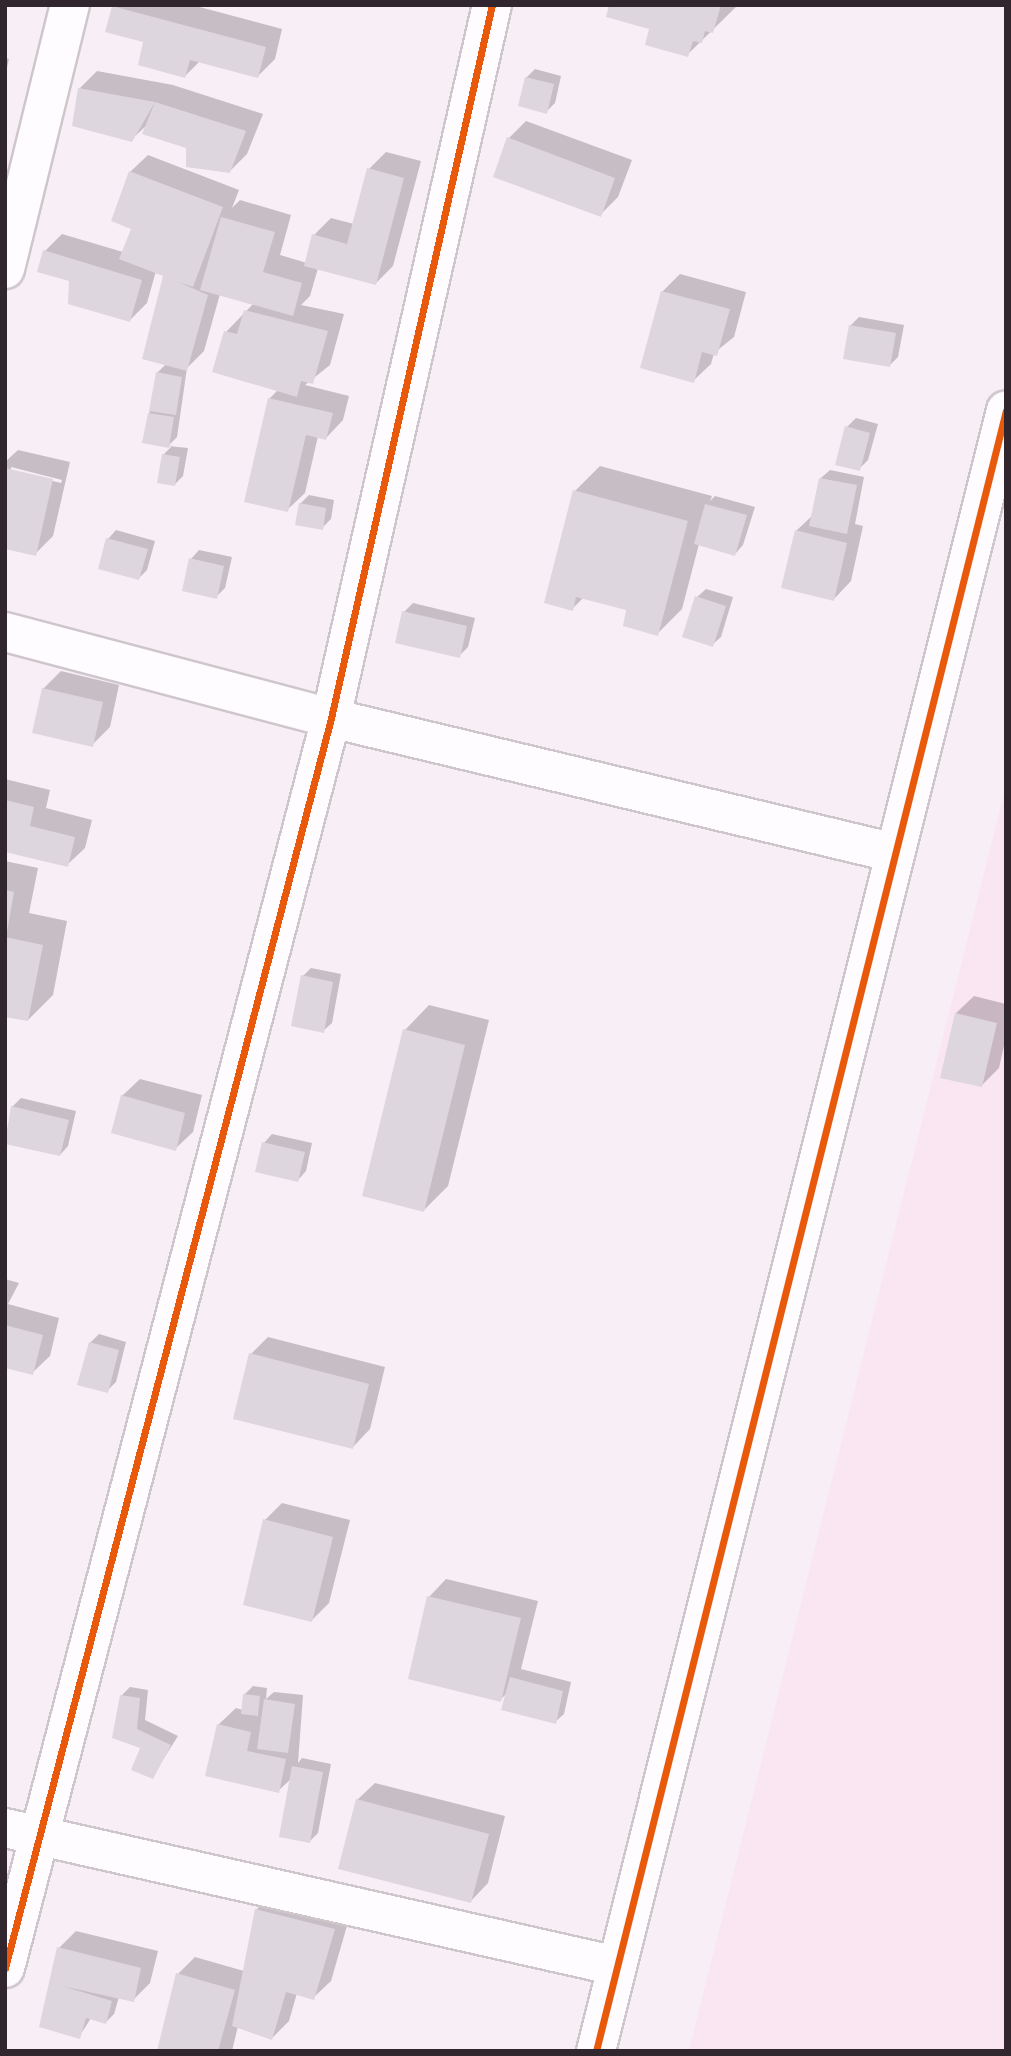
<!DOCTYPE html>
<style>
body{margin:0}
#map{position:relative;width:1011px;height:2056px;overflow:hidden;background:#f8eef5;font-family:Arial,sans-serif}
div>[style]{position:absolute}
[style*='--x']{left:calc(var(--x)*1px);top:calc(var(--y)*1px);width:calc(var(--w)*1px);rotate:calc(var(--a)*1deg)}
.built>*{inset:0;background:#fae5f3}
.shadow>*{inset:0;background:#0003}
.building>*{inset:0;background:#ddd6df}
.roads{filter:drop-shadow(2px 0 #cfc6cc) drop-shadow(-2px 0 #cfc6cc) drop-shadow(0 2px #cfc6cc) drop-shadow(0 -2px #cfc6cc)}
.street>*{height:38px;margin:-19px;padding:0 19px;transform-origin:19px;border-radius:19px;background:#fefcfe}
.secondary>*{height:38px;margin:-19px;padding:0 19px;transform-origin:19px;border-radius:19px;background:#fefcfe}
.cycleway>*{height:7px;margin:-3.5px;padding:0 3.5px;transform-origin:3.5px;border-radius:3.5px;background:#e8590c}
span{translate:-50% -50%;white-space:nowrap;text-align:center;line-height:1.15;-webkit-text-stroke:5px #fdfdfd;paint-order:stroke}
.frame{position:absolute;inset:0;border:7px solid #31262e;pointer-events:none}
</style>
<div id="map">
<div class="built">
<div style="clip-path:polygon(1006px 785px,1006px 2051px,689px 2051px)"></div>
</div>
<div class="shadow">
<div style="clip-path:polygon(192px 5px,282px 29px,275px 59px,258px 76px,200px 61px,185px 76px,113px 6px)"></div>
<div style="clip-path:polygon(608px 5px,738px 5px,687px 55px,651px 27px,608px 16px)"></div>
<div style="clip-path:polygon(5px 58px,9px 59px,5px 76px)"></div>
<div style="clip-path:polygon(535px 69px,561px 76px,555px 103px,546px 112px,526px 78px)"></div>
<div style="clip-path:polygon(97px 71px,173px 85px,263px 114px,247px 154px,229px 172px,148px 124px,131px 140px,80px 88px)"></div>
<div style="clip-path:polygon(526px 121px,632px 160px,618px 197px,600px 215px,509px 138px)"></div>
<div style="clip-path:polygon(386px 152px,421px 161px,393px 266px,376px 283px,318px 268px,310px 296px,301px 305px,344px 314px,330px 365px,305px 385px,349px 396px,343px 420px,326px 438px,318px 436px,305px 493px,287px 510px,246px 501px,270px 398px,279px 389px,226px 332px,254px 303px,220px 294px,204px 351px,187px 368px,177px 437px,168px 446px,188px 448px,183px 476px,175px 484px,163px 455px,172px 446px,144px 441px,157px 373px,166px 364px,165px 275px,156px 271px,147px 303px,130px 320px,71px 280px,45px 251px,62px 234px,123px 252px,133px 228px,130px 172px,148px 155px,239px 190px,232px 208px,240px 200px,291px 215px,280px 255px,307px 263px,314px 235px,331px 218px,354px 224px,369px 169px)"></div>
<div style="clip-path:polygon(680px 274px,746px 292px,734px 337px,714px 353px,711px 364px,693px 381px,662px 292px)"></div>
<div style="clip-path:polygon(859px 317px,904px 325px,898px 357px,890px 365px,850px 326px)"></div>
<div style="clip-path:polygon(856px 418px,878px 424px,868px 460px,859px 469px,847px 427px)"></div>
<div style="clip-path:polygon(evenodd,18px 450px,70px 462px,53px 536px,35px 554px,5px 547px,5px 462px,18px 450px,11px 467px,62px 480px,61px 483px,11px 471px,11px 467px)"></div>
<div style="clip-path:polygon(600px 466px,712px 496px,710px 501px,715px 496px,755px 507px,743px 545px,735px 554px,699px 544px,682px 609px,657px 634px,628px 609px,584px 597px,572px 609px,575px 491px)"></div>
<div style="clip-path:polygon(830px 470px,864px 477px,855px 524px,863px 526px,851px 581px,834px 599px,796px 531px,814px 514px,821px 478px)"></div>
<div style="clip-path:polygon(309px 495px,334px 500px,331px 519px,322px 528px,300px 504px)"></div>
<div style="clip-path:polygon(116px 530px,155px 541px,147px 570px,139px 578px,108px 539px)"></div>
<div style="clip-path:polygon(199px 550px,232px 557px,225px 588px,216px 597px,191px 559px)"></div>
<div style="clip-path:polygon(706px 589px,733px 597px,721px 637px,712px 645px,697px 597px)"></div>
<div style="clip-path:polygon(413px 603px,475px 618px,468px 647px,459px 656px,404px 612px)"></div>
<div style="clip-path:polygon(61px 671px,119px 685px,110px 727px,92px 745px,43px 689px)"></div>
<div style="clip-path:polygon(5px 779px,50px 790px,46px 808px,92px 820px,85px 848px,67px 865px,5px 850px)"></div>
<div style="clip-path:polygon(5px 861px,38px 868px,29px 913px,67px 921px,53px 995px,28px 1020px,5px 1015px)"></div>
<div style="clip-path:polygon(311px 968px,341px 974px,332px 1023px,323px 1031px,303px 976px)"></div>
<div style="clip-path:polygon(974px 996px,1006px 1004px,1006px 1037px,999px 1068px,981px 1086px,956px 1013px)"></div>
<div style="clip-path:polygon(429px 1005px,489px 1020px,448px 1186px,424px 1210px,405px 1030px)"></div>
<div style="clip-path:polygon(140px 1079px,202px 1095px,193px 1132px,175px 1149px,122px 1096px)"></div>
<div style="clip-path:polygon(21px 1098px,76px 1111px,68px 1146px,60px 1155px,5px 1142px,12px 1107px)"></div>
<div style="clip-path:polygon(272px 1134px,312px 1143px,306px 1171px,298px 1180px,264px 1143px)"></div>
<div style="clip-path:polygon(5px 1279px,19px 1283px,8px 1304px,59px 1318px,50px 1356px,32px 1373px,5px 1366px)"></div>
<div style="clip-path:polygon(99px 1334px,126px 1342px,116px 1382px,107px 1391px,90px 1343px)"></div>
<div style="clip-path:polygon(268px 1337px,385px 1367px,370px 1429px,353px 1447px,251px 1354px)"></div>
<div style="clip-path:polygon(282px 1503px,350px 1520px,329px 1603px,311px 1621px,265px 1520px)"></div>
<div style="clip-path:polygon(446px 1579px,538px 1601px,521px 1669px,571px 1682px,564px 1714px,555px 1722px,507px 1693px,500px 1700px,429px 1597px)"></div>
<div style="clip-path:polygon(253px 1686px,267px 1688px,266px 1699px,274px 1692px,303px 1695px,298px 1763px,302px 1758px,331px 1764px,318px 1833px,309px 1842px,292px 1778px,278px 1791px,218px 1725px,236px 1708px,243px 1710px,244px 1695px)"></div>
<div style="clip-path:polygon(130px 1687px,148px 1690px,145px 1720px,178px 1736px,152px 1777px,122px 1695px)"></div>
<div style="clip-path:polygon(375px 1783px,505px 1816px,488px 1883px,471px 1901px,357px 1800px)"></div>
<div style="clip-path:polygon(274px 1892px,351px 1912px,331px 1981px,313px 1998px,297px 1993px,289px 2021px,272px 2038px,238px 2026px,232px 2051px,160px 2051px,178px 1974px,195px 1957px,244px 1971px,256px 1910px)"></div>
<div style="clip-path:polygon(76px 1931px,158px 1951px,150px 1983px,133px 2000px,119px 1997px,114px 2014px,106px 2022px,91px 2018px,79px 2037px,41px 2026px,59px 1948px)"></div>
</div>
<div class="building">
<div style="clip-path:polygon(609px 5px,721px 5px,713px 33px,705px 31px,702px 43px,693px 41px,688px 57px,645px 45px,649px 29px,606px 17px)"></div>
<div style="clip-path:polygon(112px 6px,266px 47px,258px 78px,190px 60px,185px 78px,138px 65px,143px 42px,105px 32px)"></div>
<div style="clip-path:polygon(525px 77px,554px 84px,547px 114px,518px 106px)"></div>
<div style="clip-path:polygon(78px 88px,155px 102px,132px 142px,72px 126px)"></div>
<div style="clip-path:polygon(155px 102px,246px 131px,230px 173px,186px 167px,186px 148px,142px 134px)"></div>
<div style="clip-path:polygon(507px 137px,615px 178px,601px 217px,493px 177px)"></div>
<div style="clip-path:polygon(367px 168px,404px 178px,376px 285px,304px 266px,312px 234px,347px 244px)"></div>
<div style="clip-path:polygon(129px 171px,223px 207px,193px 287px,178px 282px,208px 295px,187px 371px,142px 359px,163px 276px,119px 259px,131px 229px,111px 221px)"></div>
<div style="clip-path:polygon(221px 217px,275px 232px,263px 272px,302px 283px,293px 316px,200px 290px)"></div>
<div style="clip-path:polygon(43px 250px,142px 280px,130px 322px,68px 304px,69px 281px,37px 272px)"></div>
<div style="clip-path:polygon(661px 291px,730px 309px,717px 356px,702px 352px,694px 383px,640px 368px)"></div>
<div style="clip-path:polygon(244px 310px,328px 331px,313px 384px,301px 381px,297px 397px,212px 372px,224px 331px,237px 334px)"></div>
<div style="clip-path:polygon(849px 325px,896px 333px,890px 367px,843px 359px)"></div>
<div style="clip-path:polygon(156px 372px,182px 377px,176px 415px,149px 411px)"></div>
<div style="clip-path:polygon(268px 398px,333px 413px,326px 440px,306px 435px,288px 512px,244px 502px)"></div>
<div style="clip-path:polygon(148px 413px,174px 417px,169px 448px,142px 443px)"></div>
<div style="clip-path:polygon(845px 426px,870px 433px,860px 471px,835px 465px)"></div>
<div style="clip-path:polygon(162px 454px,180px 457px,175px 486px,157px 483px)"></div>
<div style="clip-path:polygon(5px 468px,53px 479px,36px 556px,5px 549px)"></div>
<div style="clip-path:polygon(819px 478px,857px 485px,847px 534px,809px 526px)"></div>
<div style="clip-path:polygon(573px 490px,688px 521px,658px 636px,623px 626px,626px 610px,576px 597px,573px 611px,544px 603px)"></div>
<div style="clip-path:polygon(299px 503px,326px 508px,323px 530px,295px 525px)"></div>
<div style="clip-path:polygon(705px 504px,747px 515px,735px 556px,694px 544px)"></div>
<div style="clip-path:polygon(795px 530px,847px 543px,834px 601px,781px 588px)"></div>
<div style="clip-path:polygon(106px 538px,148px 549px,139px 580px,98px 569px)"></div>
<div style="clip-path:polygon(189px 558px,224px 566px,217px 599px,182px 591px)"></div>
<div style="clip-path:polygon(695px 596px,726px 606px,713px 647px,682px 637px)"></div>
<div style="clip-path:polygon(402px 611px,467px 626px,460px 658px,395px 643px)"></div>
<div style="clip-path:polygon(42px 688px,103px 702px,93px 747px,32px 733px)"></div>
<div style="clip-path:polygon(5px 800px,34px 807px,30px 826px,75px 837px,68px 867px,5px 852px)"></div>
<div style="clip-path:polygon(5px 890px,14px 892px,7px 932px,5px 932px)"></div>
<div style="clip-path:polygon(5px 937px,43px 945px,28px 1021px,5px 1017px)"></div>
<div style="clip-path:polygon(301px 975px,333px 982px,324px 1033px,291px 1026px)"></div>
<div style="clip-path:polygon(955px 1013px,997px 1023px,982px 1087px,940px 1078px)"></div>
<div style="clip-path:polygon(403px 1029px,465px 1045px,424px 1212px,362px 1196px)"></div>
<div style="clip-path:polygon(121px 1095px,185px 1113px,176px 1151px,111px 1133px)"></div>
<div style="clip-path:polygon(11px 1106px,69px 1120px,60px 1156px,5px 1144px)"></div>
<div style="clip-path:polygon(262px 1142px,305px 1152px,298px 1182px,255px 1172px)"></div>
<div style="clip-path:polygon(5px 1325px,43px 1335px,33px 1375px,5px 1368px)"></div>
<div style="clip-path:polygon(89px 1342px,119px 1350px,108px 1393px,77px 1385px)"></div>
<div style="clip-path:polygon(249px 1353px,369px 1384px,353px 1449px,233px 1419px)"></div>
<div style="clip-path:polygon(263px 1519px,333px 1537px,312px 1622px,243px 1605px)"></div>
<div style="clip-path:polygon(427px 1596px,521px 1618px,501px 1702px,408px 1679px)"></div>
<div style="clip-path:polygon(510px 1677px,563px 1691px,556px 1724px,501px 1710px)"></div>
<div style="clip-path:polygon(243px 1694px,260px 1696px,258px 1716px,241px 1714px)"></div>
<div style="clip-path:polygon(120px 1695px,140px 1698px,137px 1729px,171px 1745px,153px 1779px,131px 1770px,140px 1748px,112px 1738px)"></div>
<div style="clip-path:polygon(264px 1699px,295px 1704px,288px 1753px,257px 1749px)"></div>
<div style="clip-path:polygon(217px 1724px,251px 1732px,247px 1751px,286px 1759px,279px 1793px,205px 1776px)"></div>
<div style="clip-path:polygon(292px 1766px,323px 1772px,310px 1843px,279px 1837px)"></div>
<div style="clip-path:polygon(356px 1799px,489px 1834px,471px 1903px,338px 1869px)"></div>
<div style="clip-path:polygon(255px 1909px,335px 1929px,314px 2000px,286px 1992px,272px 2040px,232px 2026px)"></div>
<div style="clip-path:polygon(57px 1947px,141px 1968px,134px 2002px,62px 1986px,112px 2001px,106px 2024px,86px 2018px,80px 2039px,39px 2027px)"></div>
<div style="clip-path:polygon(176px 1973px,235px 1990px,218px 2051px,157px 2051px)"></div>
</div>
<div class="roads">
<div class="street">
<div style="--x:5;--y:269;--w:272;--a:-76.2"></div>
<div style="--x:5;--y:632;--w:337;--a:14.8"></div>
<div style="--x:331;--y:718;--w:580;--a:13.46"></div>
<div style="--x:5;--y:1828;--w:627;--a:12.71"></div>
<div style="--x:5;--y:1968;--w:1292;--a:-75.38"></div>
<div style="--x:331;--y:718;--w:731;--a:-77.28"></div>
</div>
<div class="secondary">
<div style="--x:596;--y:2051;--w:1691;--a:-75.97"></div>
</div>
</div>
<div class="cycleway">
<div style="--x:5;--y:1968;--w:1292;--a:-75.38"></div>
<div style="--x:331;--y:718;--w:731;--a:-77.28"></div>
<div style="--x:596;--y:2051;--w:1691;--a:-75.97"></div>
</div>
<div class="frame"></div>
</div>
